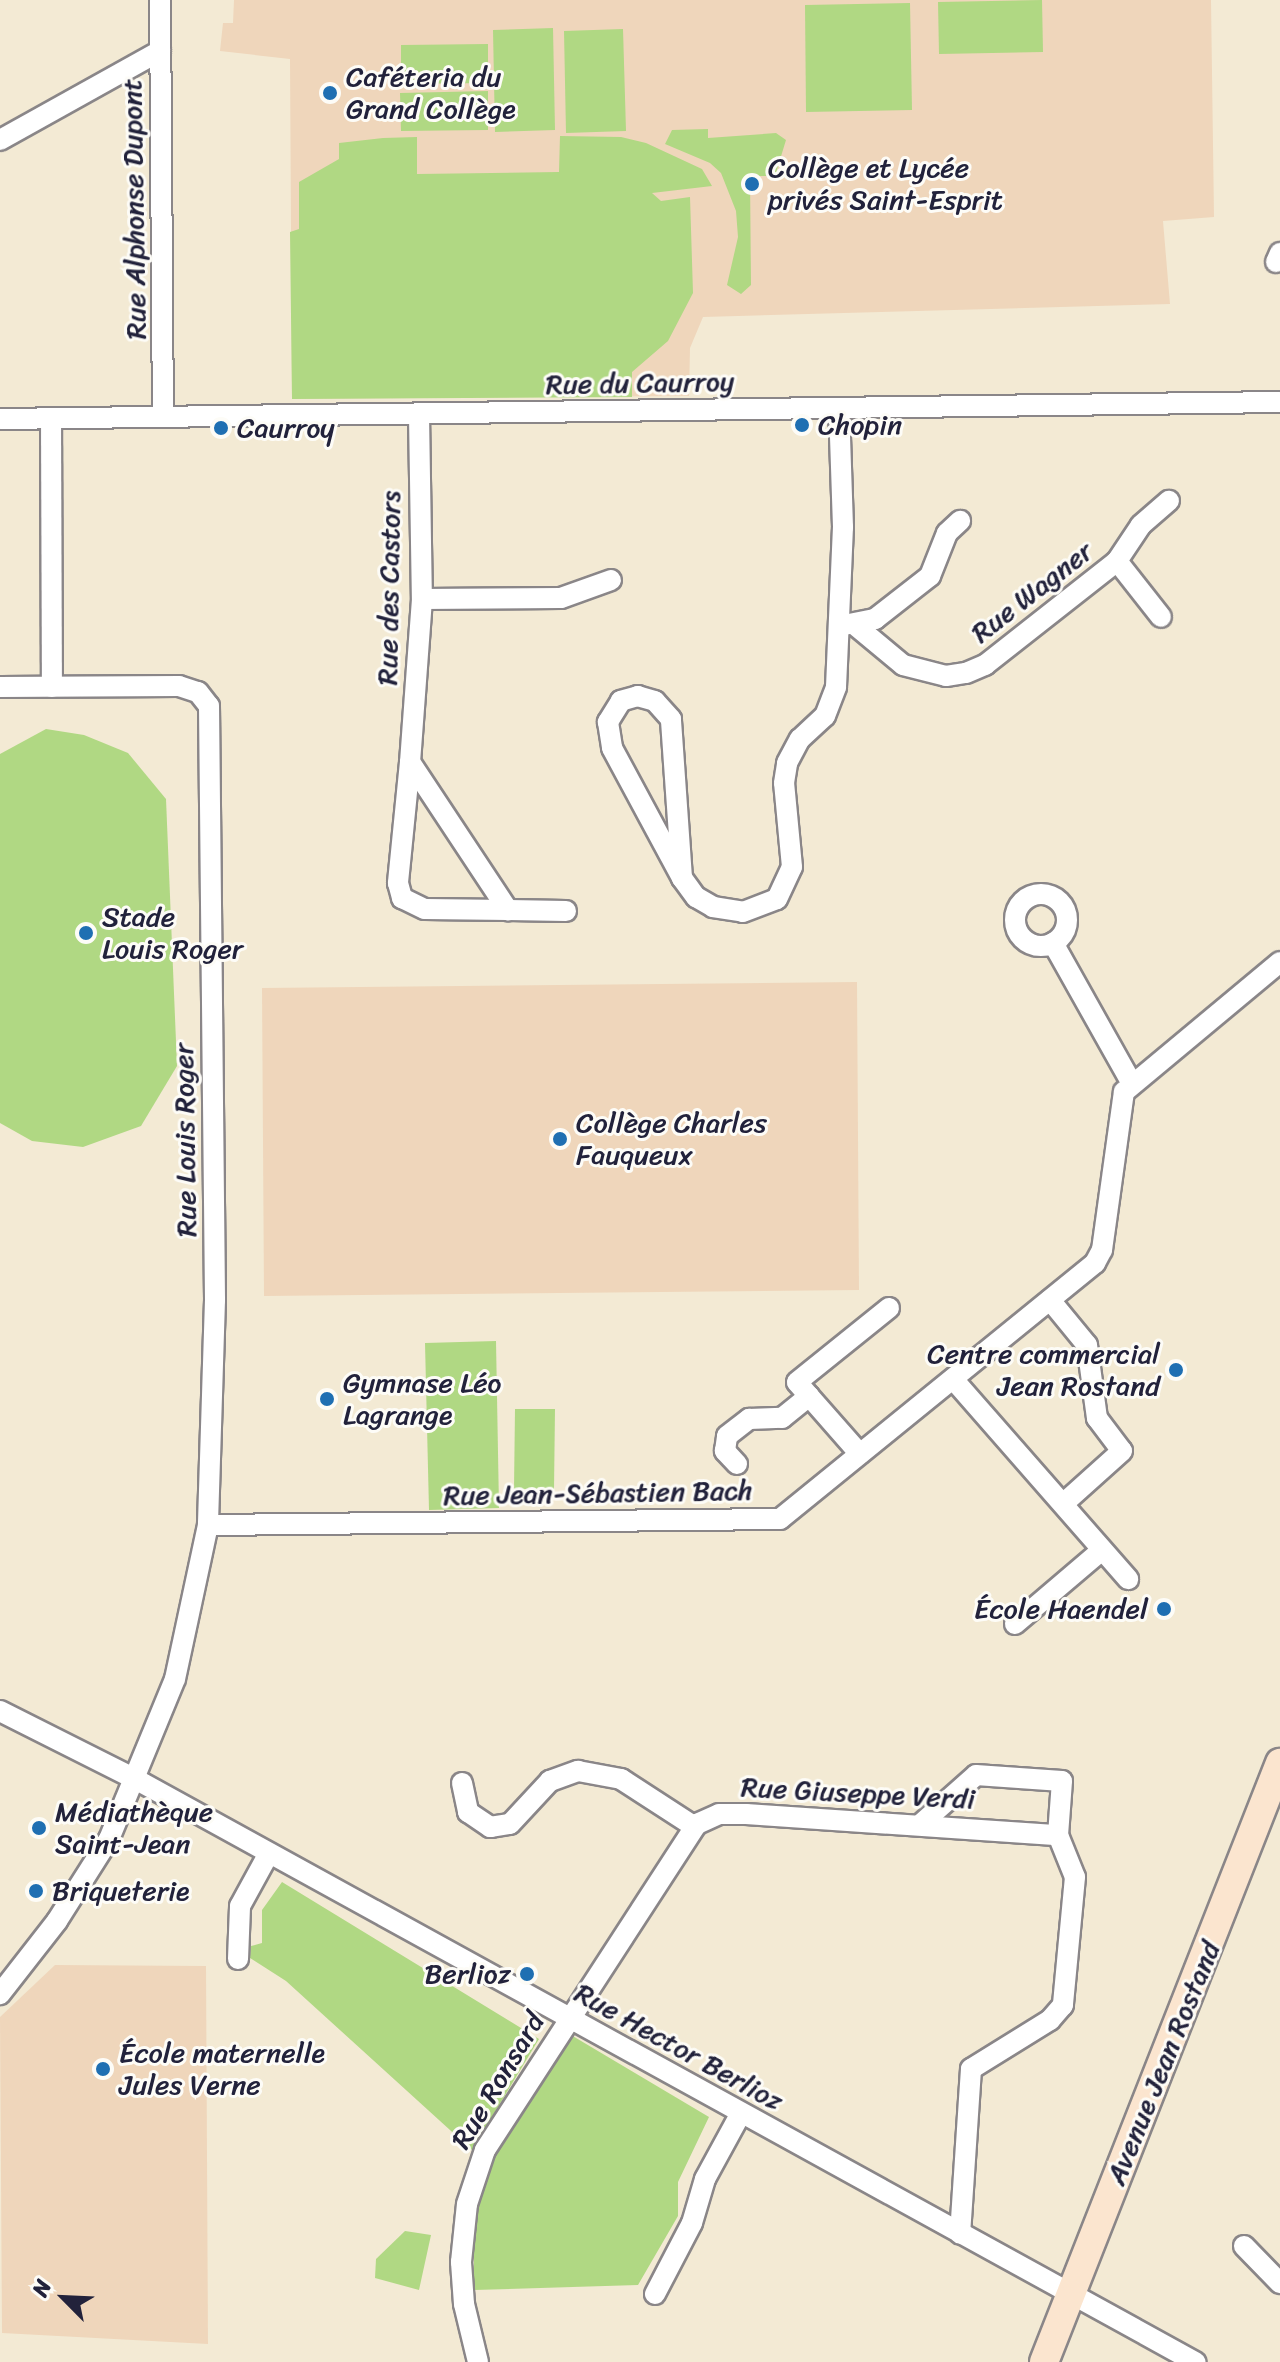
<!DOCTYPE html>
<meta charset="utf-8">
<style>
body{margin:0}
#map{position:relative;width:1280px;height:2362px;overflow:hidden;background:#f3ead4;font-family:Sriracha,sans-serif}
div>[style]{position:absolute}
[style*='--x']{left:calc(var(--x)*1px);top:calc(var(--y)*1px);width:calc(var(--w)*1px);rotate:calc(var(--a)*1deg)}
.built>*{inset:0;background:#efd6bb}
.green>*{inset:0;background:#b0d883}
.roads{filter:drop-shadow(2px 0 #8a8688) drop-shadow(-2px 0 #8a8688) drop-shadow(0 2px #8a8688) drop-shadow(0 -2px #8a8688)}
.street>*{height:20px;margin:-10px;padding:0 10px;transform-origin:10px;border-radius:10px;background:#fff}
.street>.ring{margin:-10px;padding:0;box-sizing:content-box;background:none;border:20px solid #fff;border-radius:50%}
.secondary>*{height:28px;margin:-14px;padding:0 14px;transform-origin:14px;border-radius:14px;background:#fbe5cf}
.dots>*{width:22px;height:22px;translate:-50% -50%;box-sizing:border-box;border:4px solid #fdfcf7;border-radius:50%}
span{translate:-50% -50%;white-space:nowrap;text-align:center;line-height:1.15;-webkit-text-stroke:6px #fdfcf7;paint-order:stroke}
.poi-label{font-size:28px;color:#22223b}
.left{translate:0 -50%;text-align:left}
.right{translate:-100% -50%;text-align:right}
.street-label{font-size:28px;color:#22223b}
.north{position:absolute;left:24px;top:2258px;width:80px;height:80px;-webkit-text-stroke:6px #fdfcf7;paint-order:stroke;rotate:294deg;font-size:22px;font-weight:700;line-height:32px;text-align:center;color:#22223b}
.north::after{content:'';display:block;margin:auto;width:28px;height:36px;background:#22223b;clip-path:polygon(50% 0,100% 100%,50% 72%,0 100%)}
</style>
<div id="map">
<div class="built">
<div style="clip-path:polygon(234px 0,1211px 0,1214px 217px,1163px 221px,1170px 304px,703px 317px,690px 348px,689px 396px,292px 399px,290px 59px,220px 51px,223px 23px,233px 23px)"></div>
<div style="clip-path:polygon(857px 982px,859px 1290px,264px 1296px,262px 988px)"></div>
<div style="clip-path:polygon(55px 1965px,206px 1966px,208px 2344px,2px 2333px,0 2017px)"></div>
</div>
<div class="green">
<div style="clip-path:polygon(1042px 0,1043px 52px,939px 54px,938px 2px)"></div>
<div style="clip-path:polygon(910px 3px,912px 110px,806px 112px,805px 5px)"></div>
<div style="clip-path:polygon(553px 28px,555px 130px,495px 132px,493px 30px)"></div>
<div style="clip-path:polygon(623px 29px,626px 131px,566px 133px,564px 31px)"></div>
<div style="clip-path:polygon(488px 44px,488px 83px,401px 84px,401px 45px)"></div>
<div style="clip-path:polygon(488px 91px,488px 130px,401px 131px,400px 93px)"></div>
<div style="clip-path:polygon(708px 129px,708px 138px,776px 133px,786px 140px,775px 176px,750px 176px,751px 285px,741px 294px,727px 285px,738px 237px,736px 211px,721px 173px,710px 163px,665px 144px,672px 130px)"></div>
<div style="clip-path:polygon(560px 136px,621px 137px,646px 143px,702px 169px,712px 186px,652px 193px,661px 201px,690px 197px,693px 293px,668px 341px,632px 372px,632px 397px,292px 399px,290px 232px,299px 229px,299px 182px,339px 159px,339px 143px,383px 138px,417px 137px,417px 174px,559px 172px)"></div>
<div style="clip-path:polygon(46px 729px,84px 735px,128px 753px,166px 799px,177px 1066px,141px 1126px,83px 1147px,32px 1141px,0 1123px,0 754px)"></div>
<div style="clip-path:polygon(496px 1341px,499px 1508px,429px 1510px,425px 1343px)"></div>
<div style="clip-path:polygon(515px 1409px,555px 1409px,554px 1489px,514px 1489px)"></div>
<div style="clip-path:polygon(282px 1882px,539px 2039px,472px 2150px,286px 1981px,250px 1958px,251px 1946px,262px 1943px,262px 1910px)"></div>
<div style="clip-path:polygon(571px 2035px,709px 2117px,678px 2182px,678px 2216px,638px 2285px,474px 2290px,474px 2215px,492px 2159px)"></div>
<div style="clip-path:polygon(405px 2231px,431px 2235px,419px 2290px,375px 2278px,376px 2259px)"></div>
</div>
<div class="roads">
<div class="street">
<div style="--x:160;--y:0;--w:417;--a:89.6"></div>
<div style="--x:0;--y:140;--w:183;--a:-29.1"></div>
<div style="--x:1276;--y:262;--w:10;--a:-66"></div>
<div style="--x:419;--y:415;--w:184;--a:89.1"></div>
<div style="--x:422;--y:599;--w:163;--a:94.2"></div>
<div style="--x:410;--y:762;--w:178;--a:56.5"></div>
<div style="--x:508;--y:910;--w:58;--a:1"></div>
<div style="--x:51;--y:418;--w:269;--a:89.8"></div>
<div style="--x:0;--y:419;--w:1280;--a:-0.76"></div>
<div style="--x:1117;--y:561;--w:71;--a:51.8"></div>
<div style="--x:422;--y:599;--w:139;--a:-0.4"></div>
<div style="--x:561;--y:598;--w:53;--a:-19.8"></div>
<div style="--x:844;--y:625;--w:32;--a:-11"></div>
<div style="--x:875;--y:619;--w:70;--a:-38"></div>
<div style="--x:930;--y:576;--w:46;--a:-68.4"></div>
<div style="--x:947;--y:533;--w:18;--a:-43"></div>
<div style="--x:855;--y:625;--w:62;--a:39.8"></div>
<div style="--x:903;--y:665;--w:44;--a:14.3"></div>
<div style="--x:946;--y:676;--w:20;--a:-9"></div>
<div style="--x:966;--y:673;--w:21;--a:-23"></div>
<div style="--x:985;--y:665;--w:168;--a:-38.2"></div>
<div style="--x:1117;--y:561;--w:43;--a:-56.3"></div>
<div style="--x:1141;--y:525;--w:37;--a:-41"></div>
<div style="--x:0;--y:687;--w:179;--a:-0.3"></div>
<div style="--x:179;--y:686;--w:20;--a:18"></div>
<div style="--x:198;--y:692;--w:18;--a:52"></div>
<div style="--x:209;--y:706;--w:594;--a:89.42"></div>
<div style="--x:215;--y:1300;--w:225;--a:91.8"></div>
<div style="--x:208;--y:1525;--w:157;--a:102.1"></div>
<div style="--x:175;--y:1679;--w:173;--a:112.4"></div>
<div style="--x:109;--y:1839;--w:97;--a:122.4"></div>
<div style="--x:57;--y:1921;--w:93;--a:128"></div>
<div style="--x:410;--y:762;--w:122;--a:95.7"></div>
<div style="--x:398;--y:883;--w:16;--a:75"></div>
<div style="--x:402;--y:898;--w:25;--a:26"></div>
<div style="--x:425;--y:909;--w:83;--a:0.7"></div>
<div style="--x:682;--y:878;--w:159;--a:-94"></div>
<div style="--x:671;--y:719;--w:24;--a:-132"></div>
<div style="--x:655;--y:701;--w:18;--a:-164"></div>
<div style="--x:638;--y:696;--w:18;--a:164"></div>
<div style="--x:621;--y:701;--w:25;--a:122"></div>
<div style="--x:608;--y:722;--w:26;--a:81"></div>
<div style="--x:612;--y:748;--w:148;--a:61.7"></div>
<div style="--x:682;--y:878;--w:24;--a:54"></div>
<div style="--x:696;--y:897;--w:20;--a:30"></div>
<div style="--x:713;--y:907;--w:30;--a:9"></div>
<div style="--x:743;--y:912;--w:36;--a:-21"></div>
<div style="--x:777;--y:899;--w:35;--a:-65"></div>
<div style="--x:792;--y:867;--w:84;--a:-95.4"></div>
<div style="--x:784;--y:783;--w:20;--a:-81"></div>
<div style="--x:787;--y:763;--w:27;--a:-62"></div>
<div style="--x:800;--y:739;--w:34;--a:-43"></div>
<div style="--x:825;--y:716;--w:31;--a:-69"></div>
<div style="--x:836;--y:687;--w:160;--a:-87.5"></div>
<div style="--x:843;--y:527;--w:119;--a:-91.9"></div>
<div class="ring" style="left:1015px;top:894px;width:32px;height:32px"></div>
<div style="--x:1053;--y:943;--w:159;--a:60.7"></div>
<div style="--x:1050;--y:1300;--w:58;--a:50.6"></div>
<div style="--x:1087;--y:1345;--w:74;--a:82.2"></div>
<div style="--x:1097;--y:1418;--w:41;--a:52.9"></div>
<div style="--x:1122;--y:1451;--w:79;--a:138.1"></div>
<div style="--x:953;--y:1379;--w:266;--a:48.8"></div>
<div style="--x:809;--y:1396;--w:77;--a:48.7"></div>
<div style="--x:737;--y:1464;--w:18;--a:-133"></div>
<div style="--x:725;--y:1451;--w:15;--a:-82"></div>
<div style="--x:727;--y:1436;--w:28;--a:-38"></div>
<div style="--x:749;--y:1419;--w:33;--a:-2"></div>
<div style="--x:782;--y:1418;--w:35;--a:-39"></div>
<div style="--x:809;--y:1396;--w:18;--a:-131"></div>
<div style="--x:797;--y:1382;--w:118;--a:-38.8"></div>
<div style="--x:208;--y:1525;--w:572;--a:-0.6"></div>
<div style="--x:780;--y:1519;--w:406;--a:-39.1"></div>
<div style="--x:1095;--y:1263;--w:15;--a:-62"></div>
<div style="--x:1102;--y:1250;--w:160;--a:-82.1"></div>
<div style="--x:1124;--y:1092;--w:203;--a:-39.8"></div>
<div style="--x:1015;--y:1624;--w:114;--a:-40.4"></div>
<div style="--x:0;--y:1711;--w:153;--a:26.7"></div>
<div style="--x:137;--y:1780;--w:1208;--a:28.81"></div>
<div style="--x:462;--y:1783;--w:30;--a:78"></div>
<div style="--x:468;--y:1812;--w:27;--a:34"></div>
<div style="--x:490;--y:1827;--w:20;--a:-9"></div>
<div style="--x:510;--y:1824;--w:59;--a:-47.1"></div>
<div style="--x:550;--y:1781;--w:30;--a:-20"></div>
<div style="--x:578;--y:1771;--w:44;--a:10.5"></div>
<div style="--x:621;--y:1779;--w:88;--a:33"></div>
<div style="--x:922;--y:1823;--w:72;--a:-41.6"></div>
<div style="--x:976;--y:1775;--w:86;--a:4"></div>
<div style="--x:1062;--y:1781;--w:54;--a:94.2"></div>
<div style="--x:1058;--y:1835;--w:45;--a:68"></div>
<div style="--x:1075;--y:1877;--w:129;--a:95.4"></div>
<div style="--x:1063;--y:2005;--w:20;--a:131"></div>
<div style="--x:1050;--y:2020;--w:93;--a:148.2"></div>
<div style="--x:971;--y:2069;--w:165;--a:93.8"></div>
<div style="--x:238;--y:1959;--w:53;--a:-87.8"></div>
<div style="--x:240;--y:1906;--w:60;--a:-61.3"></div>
<div style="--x:1244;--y:2246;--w:52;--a:45.8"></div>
<div style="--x:655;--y:2294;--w:80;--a:-62.5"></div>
<div style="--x:692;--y:2223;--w:46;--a:-73.5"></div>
<div style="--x:705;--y:2179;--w:75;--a:-61.4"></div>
<div style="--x:478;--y:2362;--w:60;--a:-103.6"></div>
<div style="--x:464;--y:2304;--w:42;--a:-94.1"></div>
<div style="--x:461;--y:2262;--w:58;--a:-84.1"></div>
<div style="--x:467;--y:2204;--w:57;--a:-71.6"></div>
<div style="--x:485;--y:2150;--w:389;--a:-57"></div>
<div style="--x:697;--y:1824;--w:24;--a:-24"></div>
<div style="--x:719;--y:1814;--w:27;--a:0"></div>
<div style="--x:746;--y:1814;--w:313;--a:3.9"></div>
</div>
<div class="secondary">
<div style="--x:1044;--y:2362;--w:644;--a:-68.5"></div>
</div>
</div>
<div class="dots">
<div style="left:330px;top:93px;background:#1f6fb2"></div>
<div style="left:752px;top:184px;background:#1f6fb2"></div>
<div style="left:802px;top:425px;background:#1f6fb2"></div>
<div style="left:221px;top:428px;background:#1f6fb2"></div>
<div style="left:86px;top:933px;background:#1f6fb2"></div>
<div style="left:560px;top:1139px;background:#1f6fb2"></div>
<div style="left:1176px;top:1370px;background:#1f6fb2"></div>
<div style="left:327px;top:1399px;background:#1f6fb2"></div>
<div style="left:1164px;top:1609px;background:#1f6fb2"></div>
<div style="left:39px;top:1828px;background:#1f6fb2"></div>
<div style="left:36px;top:1891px;background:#1f6fb2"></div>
<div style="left:527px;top:1974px;background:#1f6fb2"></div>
<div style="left:103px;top:2069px;background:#1f6fb2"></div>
</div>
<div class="poi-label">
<span class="left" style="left:346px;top:93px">Caféteria du<br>Grand Collège</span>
<span class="left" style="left:768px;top:184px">Collège et Lycée<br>privés Saint-Esprit</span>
<span class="left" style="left:818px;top:425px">Chopin</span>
<span class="left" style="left:237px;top:428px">Caurroy</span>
<span class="left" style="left:102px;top:933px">Stade<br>Louis Roger</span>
<span class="left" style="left:576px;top:1139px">Collège Charles<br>Fauqueux</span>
<span class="right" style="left:1160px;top:1370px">Centre commercial<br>Jean Rostand</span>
<span class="left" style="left:343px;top:1399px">Gymnase Léo<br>Lagrange</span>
<span class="right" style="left:1148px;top:1609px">École Haendel</span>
<span class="left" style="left:55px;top:1828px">Médiathèque<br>Saint-Jean</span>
<span class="left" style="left:52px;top:1891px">Briqueterie</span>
<span class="right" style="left:511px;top:1974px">Berlioz</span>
<span class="left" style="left:119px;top:2069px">École maternelle<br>Jules Verne</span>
</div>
<div class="street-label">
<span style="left:134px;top:209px;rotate:-91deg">Rue Alphonse Dupont</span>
<span style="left:640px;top:383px;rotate:-1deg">Rue du Caurroy</span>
<span style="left:389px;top:588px;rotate:-89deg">Rue des Castors</span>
<span style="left:1032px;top:592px;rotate:-38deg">Rue Wagner</span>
<span style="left:185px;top:1140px;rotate:-91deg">Rue Louis Roger</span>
<span style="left:598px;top:1493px;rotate:-1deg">Rue Jean-Sébastien Bach</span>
<span style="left:858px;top:1793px;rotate:3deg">Rue Giuseppe Verdi</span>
<span style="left:679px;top:2047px;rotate:29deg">Rue Hector Berlioz</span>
<span style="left:1163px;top:2063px;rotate:-68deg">Avenue Jean Rostand</span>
<span style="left:498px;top:2081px;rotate:-59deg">Rue Ronsard</span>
</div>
<div class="north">N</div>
</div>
